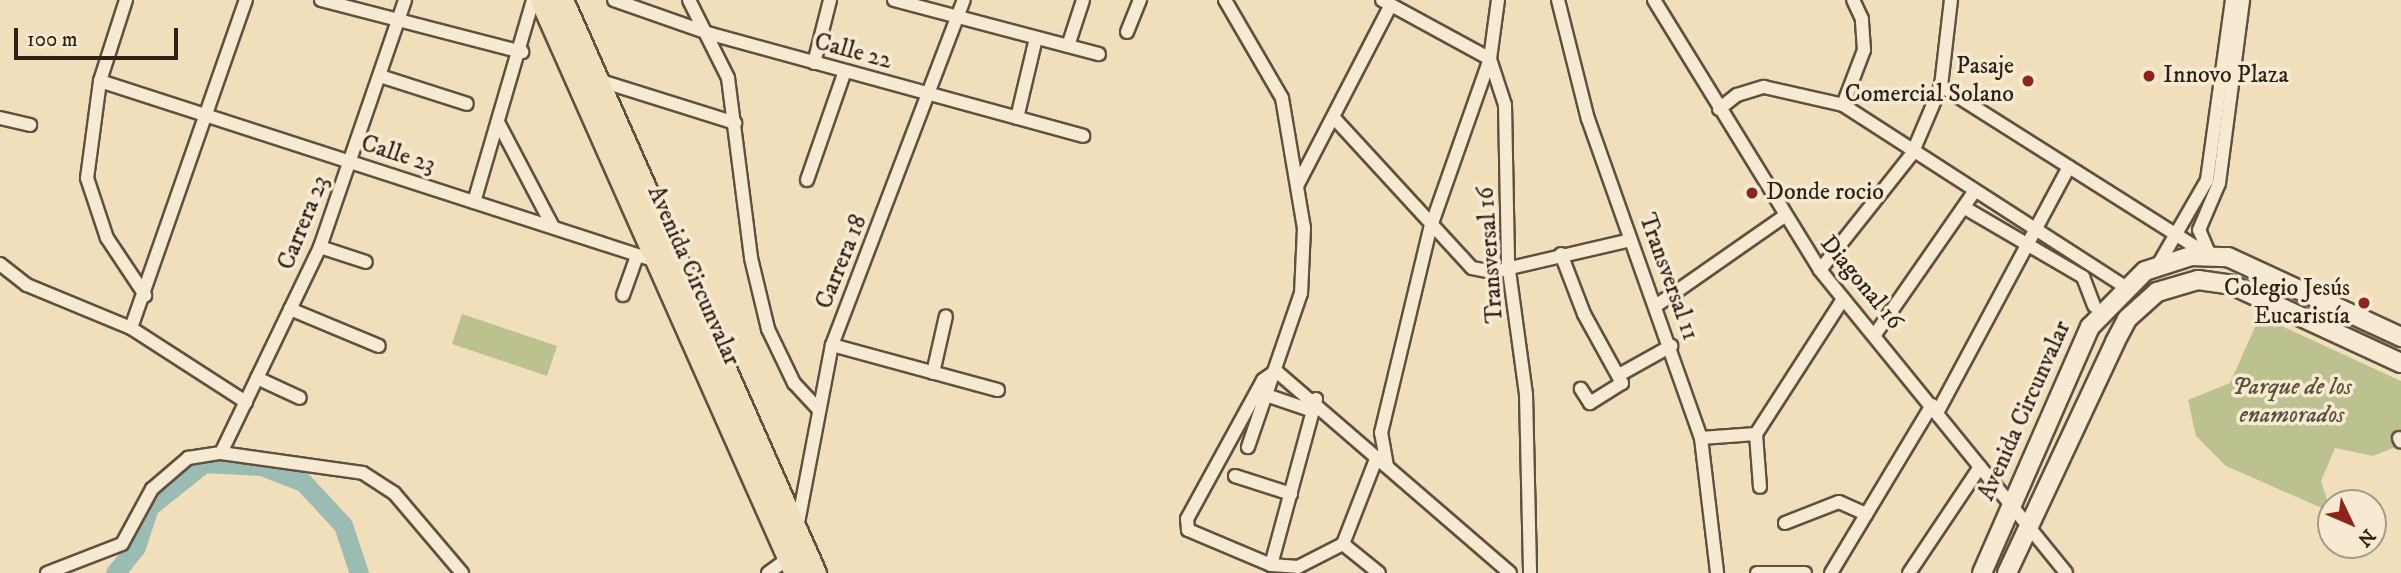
<!DOCTYPE html>
<meta charset="utf-8">
<style>
body{margin:0}
#map{position:relative;width:2401px;height:573px;overflow:hidden;background:#f1dfbc;font-family:"IM FELL DW Pica",serif}
div>[style]{position:absolute}
[style*='--x']{left:calc(var(--x)*1px);top:calc(var(--y)*1px);width:calc(var(--w)*1px);rotate:calc(var(--a)*1deg)}
.green>*{inset:0;background:#bbc18f}
.river>*{height:19px;margin:-9.5px;padding:0 9.5px;transform-origin:9.5px;border-radius:9.5px;background:#9bbcb2}
.roads{filter:drop-shadow(2px 0 #605040) drop-shadow(-2px 0 #605040) drop-shadow(0 2px #605040) drop-shadow(0 -2px #605040)}
.street>*{height:12px;margin:-6px;padding:0 6px;transform-origin:6px;border-radius:6px;background:#f6ead3}
.secondary>*{height:18px;margin:-9px;padding:0 9px;transform-origin:9px;border-radius:9px;background:#f6ead3}
.highway>*{height:23px;margin:-11.5px;padding:0 11.5px;transform-origin:11.5px;border-radius:11.5px;background:#f1dfbc}
.dots>*{width:19px;height:19px;translate:-50% -50%;box-sizing:border-box;border:4px solid #f6ead3;border-radius:50%}
span{translate:-50% -50%;white-space:nowrap;text-align:center;line-height:1.15;-webkit-text-stroke:7px #f6ead3;paint-order:stroke}
.street-label{font-size:24px;color:#302117}
.poi-label{font-size:24px;color:#302117}
.right{translate:-100% -50%;text-align:right}
.left{translate:0 -50%;text-align:left}
.park-label{font-size:24px;color:#5a513b;font-style:italic}
.north{position:absolute;left:2317px;top:489px;width:70px;height:70px;box-sizing:border-box;background:#f6ead3;border:2px solid #a79a88;border-radius:50%;rotate:134deg;font-size:19px;font-weight:700;line-height:28px;text-align:center;color:#302117}
.north::after{content:'';display:block;margin:auto;width:24px;height:32px;background:#8f2418;clip-path:polygon(50% 0,100% 100%,50% 72%,0 100%)}
.scale{position:absolute;left:14px;top:28px;width:164px;height:32px;box-sizing:border-box;border:4px solid #302117;border-top:0;padding-left:9px;font-size:21px;line-height:24px;white-space:nowrap;color:#302117;-webkit-text-stroke:5px #f6ead3;paint-order:stroke}
</style>
<div id="map">
<div class="green">
<div style="clip-path:polygon(462px 314px,557px 346px,547px 376px,452px 344px)"></div>
<div style="clip-path:polygon(2260px 316px,2401px 381px,2401px 445px,2373px 456px,2335px 448px,2321px 481px,2331px 512px,2226px 466px,2196px 436px,2188px 400px,2230px 383px)"></div>
</div>
<div class="river">
<div style="--x:115;--y:573;--w:33;--a:-51"></div>
<div style="--x:136;--y:547;--w:42;--a:-72"></div>
<div style="--x:149;--y:507;--w:70;--a:-38.7"></div>
<div style="--x:204;--y:463;--w:57;--a:3"></div>
<div style="--x:261;--y:466;--w:45;--a:20.9"></div>
<div style="--x:303;--y:482;--w:59;--a:47.1"></div>
<div style="--x:343;--y:525;--w:51;--a:71.6"></div>
</div>
<div class="roads">
<div class="street">
<div style="--x:126;--y:0;--w:85;--a:107.8"></div>
<div style="--x:100;--y:81;--w:98;--a:97.6"></div>
<div style="--x:87;--y:178;--w:63;--a:71.6"></div>
<div style="--x:107;--y:238;--w:69;--a:56.3"></div>
<div style="--x:321;--y:0;--w:208;--a:14.5"></div>
<div style="--x:614;--y:0;--w:103;--a:19.3"></div>
<div style="--x:711;--y:34;--w:386;--a:15.3"></div>
<div style="--x:689;--y:0;--w:87;--a:63.4"></div>
<div style="--x:728;--y:78;--w:181;--a:82.7"></div>
<div style="--x:751;--y:258;--w:73;--a:76.5"></div>
<div style="--x:768;--y:329;--w:60;--a:64.3"></div>
<div style="--x:794;--y:383;--w:33;--a:47"></div>
<div style="--x:894;--y:0;--w:212;--a:14.8"></div>
<div style="--x:1225;--y:0;--w:113;--a:59.8"></div>
<div style="--x:1282;--y:98;--w:132;--a:80.4"></div>
<div style="--x:1304;--y:228;--w:65;--a:92.6"></div>
<div style="--x:1301;--y:293;--w:163;--a:109"></div>
<div style="--x:1382;--y:0;--w:123;--a:28.6"></div>
<div style="--x:1490;--y:59;--w:48;--a:71.9"></div>
<div style="--x:1505;--y:105;--w:158;--a:88.9"></div>
<div style="--x:1508;--y:263;--w:132;--a:82.2"></div>
<div style="--x:1526;--y:394;--w:179;--a:88.7"></div>
<div style="--x:1558;--y:0;--w:123;--a:75.9"></div>
<div style="--x:1588;--y:119;--w:338;--a:70.5"></div>
<div style="--x:1701;--y:438;--w:136;--a:83.2"></div>
<div style="--x:1654;--y:0;--w:317;--a:58.4"></div>
<div style="--x:1820;--y:270;--w:390;--a:50.9"></div>
<div style="--x:1127;--y:32;--w:35;--a:-68"></div>
<div style="--x:1068;--y:46;--w:48;--a:-71.9"></div>
<div style="--x:814;--y:63;--w:65;--a:-75.7"></div>
<div style="--x:380;--y:76;--w:91;--a:17.8"></div>
<div style="--x:595;--y:79;--w:147;--a:17.4"></div>
<div style="--x:100;--y:81;--w:588;--a:17.94"></div>
<div style="--x:1941;--y:86;--w:316;--a:32.3"></div>
<div style="--x:1843;--y:105;--w:59;--a:-69.1"></div>
<div style="--x:1864;--y:50;--w:31;--a:-94"></div>
<div style="--x:1862;--y:19;--w:21;--a:-115"></div>
<div style="--x:1719;--y:109;--w:23;--a:-38"></div>
<div style="--x:1737;--y:95;--w:28;--a:-17"></div>
<div style="--x:1764;--y:87;--w:81;--a:12.8"></div>
<div style="--x:1843;--y:105;--w:334;--a:32.8"></div>
<div style="--x:0;--y:118;--w:31;--a:13"></div>
<div style="--x:1017;--y:118;--w:82;--a:-76.6"></div>
<div style="--x:1335;--y:119;--w:202;--a:47.4"></div>
<div style="--x:1472;--y:268;--w:21;--a:11"></div>
<div style="--x:1493;--y:272;--w:141;--a:-13.1"></div>
<div style="--x:499;--y:124;--w:116;--a:62.3"></div>
<div style="--x:807;--y:180;--w:115;--a:-70.8"></div>
<div style="--x:1297;--y:186;--w:204;--a:-62.6"></div>
<div style="--x:474;--y:202;--w:210;--a:-73.7"></div>
<div style="--x:1965;--y:208;--w:137;--a:30.3"></div>
<div style="--x:2083;--y:277;--w:31;--a:69"></div>
<div style="--x:320;--y:247;--w:48;--a:18.1"></div>
<div style="--x:2209;--y:253;--w:25;--a:-113"></div>
<div style="--x:2199;--y:230;--w:51;--a:-66.9"></div>
<div style="--x:2219;--y:183;--w:185;--a:-82.5"></div>
<div style="--x:1561;--y:254;--w:64;--a:69"></div>
<div style="--x:1584;--y:314;--w:79;--a:61.2"></div>
<div style="--x:1622;--y:383;--w:38;--a:148"></div>
<div style="--x:1590;--y:403;--w:17;--a:-123"></div>
<div style="--x:0;--y:264;--w:34;--a:38"></div>
<div style="--x:27;--y:285;--w:113;--a:22.5"></div>
<div style="--x:131;--y:328;--w:137;--a:32.8"></div>
<div style="--x:2158;--y:265;--w:98;--a:-60"></div>
<div style="--x:2207;--y:180;--w:182;--a:-82.1"></div>
<div style="--x:1820;--y:270;--w:148;--a:-51.6"></div>
<div style="--x:1912;--y:154;--w:74;--a:-66.9"></div>
<div style="--x:1941;--y:86;--w:87;--a:-83.4"></div>
<div style="--x:623;--y:295;--w:41;--a:-70.3"></div>
<div style="--x:1657;--y:305;--w:154;--a:-34.9"></div>
<div style="--x:290;--y:309;--w:96;--a:22.6"></div>
<div style="--x:131;--y:328;--w:348;--a:-70.7"></div>
<div style="--x:1876;--y:333;--w:172;--a:-55.2"></div>
<div style="--x:832;--y:345;--w:172;--a:15.2"></div>
<div style="--x:933;--y:373;--w:58;--a:-77.2"></div>
<div style="--x:1619;--y:375;--w:60;--a:-29.1"></div>
<div style="--x:257;--y:378;--w:47;--a:24.9"></div>
<div style="--x:1269;--y:396;--w:46;--a:18.8"></div>
<div style="--x:1937;--y:413;--w:279;--a:-61.8"></div>
<div style="--x:1756;--y:434;--w:161;--a:-57.2"></div>
<div style="--x:1756;--y:434;--w:53;--a:85.7"></div>
<div style="--x:1701;--y:438;--w:55;--a:-4.2"></div>
<div style="--x:2399;--y:438;--w:4;--a:63"></div>
<div style="--x:221;--y:453;--w:229;--a:-64.3"></div>
<div style="--x:320;--y:247;--w:261;--a:-71"></div>
<div style="--x:1387;--y:466;--w:34;--a:-100"></div>
<div style="--x:1381;--y:433;--w:210;--a:-76.5"></div>
<div style="--x:1430;--y:229;--w:180;--a:-70.6"></div>
<div style="--x:1490;--y:59;--w:60;--a:-82.3"></div>
<div style="--x:1235;--y:476;--w:59;--a:17.8"></div>
<div style="--x:1785;--y:523;--w:58;--a:-21.3"></div>
<div style="--x:1839;--y:502;--w:30;--a:24"></div>
<div style="--x:797;--y:528;--w:186;--a:-79.2"></div>
<div style="--x:832;--y:345;--w:369;--a:-69.1"></div>
<div style="--x:1343;--y:544;--w:93;--a:-68.7"></div>
<div style="--x:1271;--y:565;--w:90;--a:-157.1"></div>
<div style="--x:1188;--y:530;--w:11;--a:-95"></div>
<div style="--x:1187;--y:519;--w:158;--a:-61.3"></div>
<div style="--x:1263;--y:380;--w:16;--a:-35"></div>
<div style="--x:1276;--y:371;--w:309;--a:40.8"></div>
<div style="--x:1271;--y:565;--w:172;--a:-74.8"></div>
<div style="--x:1271;--y:565;--w:27;--a:4"></div>
<div style="--x:1298;--y:567;--w:51;--a:-27.1"></div>
<div style="--x:1343;--y:544;--w:46;--a:38.9"></div>
<div style="--x:47;--y:573;--w:80;--a:-21.1"></div>
<div style="--x:122;--y:544;--w:63;--a:-61.4"></div>
<div style="--x:152;--y:489;--w:48;--a:-40.7"></div>
<div style="--x:188;--y:458;--w:33;--a:-9"></div>
<div style="--x:221;--y:453;--w:143;--a:8"></div>
<div style="--x:363;--y:473;--w:37;--a:33"></div>
<div style="--x:394;--y:493;--w:105;--a:49.6"></div>
<div style="--x:768;--y:573;--w:31;--a:-36"></div>
<div style="--x:1757;--y:573;--w:48;--a:0"></div>
<div style="--x:1831;--y:573;--w:196;--a:-59"></div>
<div style="--x:1909;--y:573;--w:128;--a:-56.2"></div>
</div>
<div class="secondary">
<div style="--x:1982;--y:573;--w:269;--a:-66.3"></div>
<div style="--x:2090;--y:327;--w:78;--a:-45.5"></div>
<div style="--x:2145;--y:271;--w:48;--a:-18.1"></div>
<div style="--x:2191;--y:256;--w:37;--a:2"></div>
<div style="--x:2228;--y:257;--w:191;--a:24.8"></div>
<div style="--x:2007;--y:573;--w:255;--a:-64.9"></div>
<div style="--x:2115;--y:342;--w:26;--a:-62"></div>
<div style="--x:2127;--y:319;--w:40;--a:-42"></div>
<div style="--x:2157;--y:292;--w:43;--a:-16.3"></div>
<div style="--x:2198;--y:280;--w:34;--a:8"></div>
<div style="--x:2232;--y:285;--w:186;--a:24.8"></div>
</div>
<div class="highway">
<div style="--x:542;--y:0;--w:627;--a:66.09"></div>
<div style="--x:561;--y:0;--w:626;--a:66.18"></div>
</div>
</div>
<div class="dots">
<div style="left:2149px;top:76px;background:#8f2418"></div>
<div style="left:2028px;top:81px;background:#8f2418"></div>
<div style="left:1752px;top:193px;background:#8f2418"></div>
<div style="left:2364px;top:303px;background:#8f2418"></div>
</div>
<div class="street-label">
<span style="left:853px;top:52px;rotate:15deg">Calle 22</span>
<span style="left:398px;top:155px;rotate:18deg">Calle 23</span>
<span style="left:304px;top:223px;rotate:-68deg">Carrera 23</span>
<span style="left:1491px;top:255px;rotate:-94deg">Transversal 16</span>
<span style="left:842px;top:262px;rotate:-68deg">Carrera 18</span>
<span style="left:693px;top:276px;rotate:66deg">Avenida Circunvalar</span>
<span style="left:1668px;top:277px;rotate:70deg">Transversal 11</span>
<span style="left:1861px;top:283px;rotate:50deg">Diagonal 16</span>
<span style="left:2025px;top:411px;rotate:-66deg">Avenida Circunvalar</span>
</div>
<div class="poi-label">
<span class="right" style="left:2014px;top:81px">Pasaje<br>Comercial Solano</span>
<span class="left" style="left:2163px;top:76px">Innovo Plaza</span>
<span class="left" style="left:1766px;top:193px">Donde rocio</span>
<span class="right" style="left:2350px;top:303px">Colegio Jesús<br>Eucaristía</span>
</div>
<div class="park-label">
<span style="left:2292px;top:402px">Parque de los<br>enamorados</span>
</div>
<div class="north">N</div>
<div class="scale">100 m</div>
</div>
